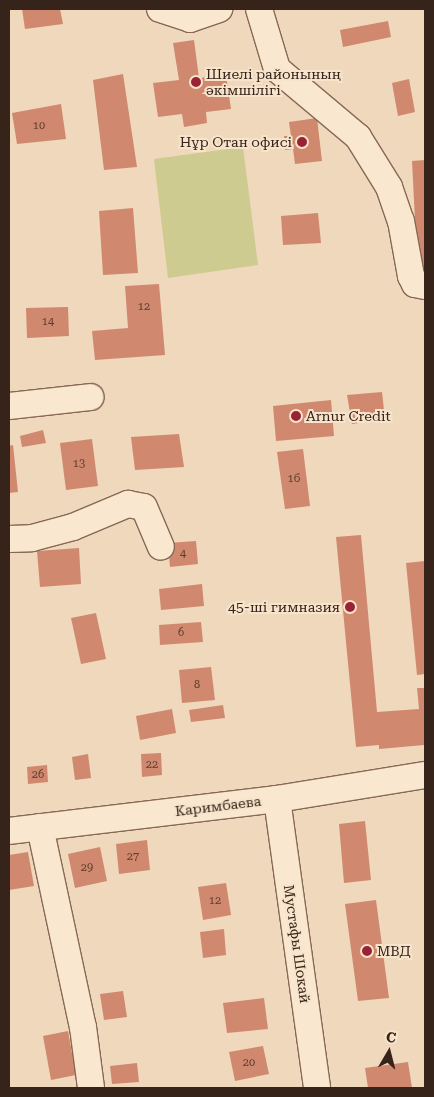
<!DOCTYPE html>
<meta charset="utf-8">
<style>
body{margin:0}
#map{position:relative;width:434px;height:1097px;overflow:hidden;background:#efd8bb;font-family:"Roboto Serif",serif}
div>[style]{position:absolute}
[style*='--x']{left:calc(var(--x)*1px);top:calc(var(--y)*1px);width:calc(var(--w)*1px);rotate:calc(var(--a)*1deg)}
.green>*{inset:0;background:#cdcb8f}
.building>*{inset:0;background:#d0896f}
.roads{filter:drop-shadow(1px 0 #876855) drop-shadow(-1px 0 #876855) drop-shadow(0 1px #876855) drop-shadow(0 -1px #876855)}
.minor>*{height:26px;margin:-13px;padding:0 13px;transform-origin:13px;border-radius:13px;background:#fae7cf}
.dots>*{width:14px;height:14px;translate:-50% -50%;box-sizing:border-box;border:2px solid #f7e4cb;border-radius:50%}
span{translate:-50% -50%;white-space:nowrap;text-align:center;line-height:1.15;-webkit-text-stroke:4px #f7e4cb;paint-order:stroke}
.number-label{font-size:11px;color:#5c3c2f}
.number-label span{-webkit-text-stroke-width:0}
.poi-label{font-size:14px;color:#36231a}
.left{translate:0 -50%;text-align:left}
.right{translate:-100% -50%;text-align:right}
.street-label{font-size:14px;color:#36231a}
.frame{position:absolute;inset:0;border:10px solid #36231a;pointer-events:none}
.north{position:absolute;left:364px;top:1027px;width:50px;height:50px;-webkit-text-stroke:4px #f7e4cb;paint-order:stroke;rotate:8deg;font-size:14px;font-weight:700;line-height:20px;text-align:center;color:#36231a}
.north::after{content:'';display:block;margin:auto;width:18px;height:22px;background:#36231a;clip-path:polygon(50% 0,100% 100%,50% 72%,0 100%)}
</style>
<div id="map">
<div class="green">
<div style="clip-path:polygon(243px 147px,258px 265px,168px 278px,154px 159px)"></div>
</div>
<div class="building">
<div style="clip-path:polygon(22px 9px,60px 9px,63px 24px,25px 29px)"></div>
<div style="clip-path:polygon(388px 21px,391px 37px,343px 47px,340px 30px)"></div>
<div style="clip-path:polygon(194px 40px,199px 78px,226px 75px,231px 109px,206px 112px,207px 123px,184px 127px,182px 114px,158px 117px,153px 83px,179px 80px,173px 43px)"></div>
<div style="clip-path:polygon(123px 74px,137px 167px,104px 170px,93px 80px)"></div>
<div style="clip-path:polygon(409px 79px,415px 112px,398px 116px,392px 83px)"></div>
<div style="clip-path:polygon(61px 104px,66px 139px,17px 144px,12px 113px)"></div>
<div style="clip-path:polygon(317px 118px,322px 161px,295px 164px,293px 149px,285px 150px,284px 136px,291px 136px,289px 122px)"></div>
<div style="clip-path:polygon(425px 160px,425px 279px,418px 279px,412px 161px)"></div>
<div style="clip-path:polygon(133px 208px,138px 273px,103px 275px,99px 211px)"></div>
<div style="clip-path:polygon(318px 213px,321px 243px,283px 245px,281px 216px)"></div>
<div style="clip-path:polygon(159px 284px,165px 355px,95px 360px,92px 331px,128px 328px,125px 286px)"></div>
<div style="clip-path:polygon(68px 307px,69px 336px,27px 338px,26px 308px)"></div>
<div style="clip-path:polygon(382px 392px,385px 419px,352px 424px,347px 395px)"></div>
<div style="clip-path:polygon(331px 400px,334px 436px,276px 441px,273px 406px)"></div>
<div style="clip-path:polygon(43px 430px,46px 443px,22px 447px,20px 436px)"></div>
<div style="clip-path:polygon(179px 434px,184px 467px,135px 470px,131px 437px)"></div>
<div style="clip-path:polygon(92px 439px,98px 486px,66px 490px,60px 443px)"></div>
<div style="clip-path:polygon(13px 445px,18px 492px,9px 493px,9px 446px)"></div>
<div style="clip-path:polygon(303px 449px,310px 506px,285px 509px,277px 452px)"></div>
<div style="clip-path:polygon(361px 535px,377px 712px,419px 709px,417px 688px,425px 688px,424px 745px,379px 749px,379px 745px,356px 747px,336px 537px)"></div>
<div style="clip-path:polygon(196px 541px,198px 564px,170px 567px,168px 543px)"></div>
<div style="clip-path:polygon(79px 548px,81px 584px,40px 587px,37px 551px)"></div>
<div style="clip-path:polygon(425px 561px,425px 674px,417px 675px,406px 563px)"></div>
<div style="clip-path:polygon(202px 584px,204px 606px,161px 610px,159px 589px)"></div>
<div style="clip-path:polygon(96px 613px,106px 659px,81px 664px,71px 618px)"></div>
<div style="clip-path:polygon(201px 622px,203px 642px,160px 645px,159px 625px)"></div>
<div style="clip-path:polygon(211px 667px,215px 700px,182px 703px,179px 670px)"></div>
<div style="clip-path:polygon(223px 705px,225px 718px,191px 722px,189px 710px)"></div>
<div style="clip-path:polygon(172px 709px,176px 733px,140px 740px,136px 716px)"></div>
<div style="clip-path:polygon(161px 753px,162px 775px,142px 777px,141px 754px)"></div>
<div style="clip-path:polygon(88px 754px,91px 778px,75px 780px,72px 757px)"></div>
<div style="clip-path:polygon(47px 765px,48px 782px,28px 784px,27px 767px)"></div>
<div style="clip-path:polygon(365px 821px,371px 880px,344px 883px,339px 824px)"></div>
<div style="clip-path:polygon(147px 840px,150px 870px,119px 874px,116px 844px)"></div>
<div style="clip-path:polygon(100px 847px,107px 881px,75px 888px,68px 854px)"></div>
<div style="clip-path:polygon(28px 852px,34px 886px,9px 890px,9px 855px)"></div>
<div style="clip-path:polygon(226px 883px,231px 915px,203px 920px,198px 887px)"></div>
<div style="clip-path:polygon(376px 900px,389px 998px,358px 1001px,345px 904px)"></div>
<div style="clip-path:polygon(224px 929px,226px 955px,203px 958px,200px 932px)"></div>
<div style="clip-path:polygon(123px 991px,127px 1017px,104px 1020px,100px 994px)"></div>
<div style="clip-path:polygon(264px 998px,268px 1029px,227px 1033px,223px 1003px)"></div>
<div style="clip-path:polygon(68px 1031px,76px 1075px,51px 1080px,43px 1036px)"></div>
<div style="clip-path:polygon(263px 1046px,269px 1074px,235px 1081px,229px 1052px)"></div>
<div style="clip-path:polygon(408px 1062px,412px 1088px,368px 1088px,365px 1068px)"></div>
<div style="clip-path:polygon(137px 1063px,139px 1082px,112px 1084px,110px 1066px)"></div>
</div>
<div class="roads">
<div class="minor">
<div style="--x:160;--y:9;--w:32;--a:18"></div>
<div style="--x:190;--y:19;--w:31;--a:-19"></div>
<div style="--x:259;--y:9;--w:63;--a:73.3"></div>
<div style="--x:277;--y:69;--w:106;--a:40"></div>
<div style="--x:358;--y:137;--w:59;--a:58.2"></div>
<div style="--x:389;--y:187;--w:36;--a:71"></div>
<div style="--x:401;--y:221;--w:56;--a:79.7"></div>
<div style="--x:411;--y:276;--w:9;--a:63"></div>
<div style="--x:415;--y:284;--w:10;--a:11"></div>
<div style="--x:9;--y:406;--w:82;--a:-6.3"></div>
<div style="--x:9;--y:539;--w:23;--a:-2"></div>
<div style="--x:32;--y:538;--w:42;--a:-15"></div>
<div style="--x:73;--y:527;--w:60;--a:-22.7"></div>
<div style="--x:128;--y:504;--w:16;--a:11"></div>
<div style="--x:144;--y:507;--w:43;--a:67"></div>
<div style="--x:277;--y:799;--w:292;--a:82.1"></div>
<div style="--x:40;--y:827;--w:205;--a:77.9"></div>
<div style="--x:83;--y:1027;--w:62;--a:82.5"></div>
<div style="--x:9;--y:831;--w:270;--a:-6.8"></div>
<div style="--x:277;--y:799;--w:150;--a:-9.2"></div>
</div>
</div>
<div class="dots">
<div style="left:196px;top:82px;background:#992235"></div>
<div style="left:302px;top:142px;background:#992235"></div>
<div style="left:296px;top:416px;background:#992235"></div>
<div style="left:350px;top:607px;background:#992235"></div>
<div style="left:367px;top:951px;background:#992235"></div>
</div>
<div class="number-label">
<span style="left:39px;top:126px">10</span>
<span style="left:144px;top:307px">12</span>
<span style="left:48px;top:322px">14</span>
<span style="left:79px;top:464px">13</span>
<span style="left:294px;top:479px">1б</span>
<span style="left:183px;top:554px">4</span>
<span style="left:181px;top:633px">6</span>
<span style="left:197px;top:685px">8</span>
<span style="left:152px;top:765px">22</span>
<span style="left:38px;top:775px">26</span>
<span style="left:133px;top:857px">27</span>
<span style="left:87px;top:868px">29</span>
<span style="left:215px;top:901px">12</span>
<span style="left:249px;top:1063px">20</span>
</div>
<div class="poi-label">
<span class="left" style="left:206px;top:82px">Шиелі районының<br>әкімшілігі</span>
<span class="right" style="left:292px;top:142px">Нұр Отан офисі</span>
<span class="left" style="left:306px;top:416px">Arnur Credit</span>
<span class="right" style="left:340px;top:607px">45-ші гимназия</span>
<span class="left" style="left:377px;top:951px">МВД</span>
</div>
<div class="street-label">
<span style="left:218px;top:806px;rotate:-7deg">Каримбаева</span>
<span style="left:297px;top:944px;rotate:82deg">Мустафы Шокай</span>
</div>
<div class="frame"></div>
<div class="north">С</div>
</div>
